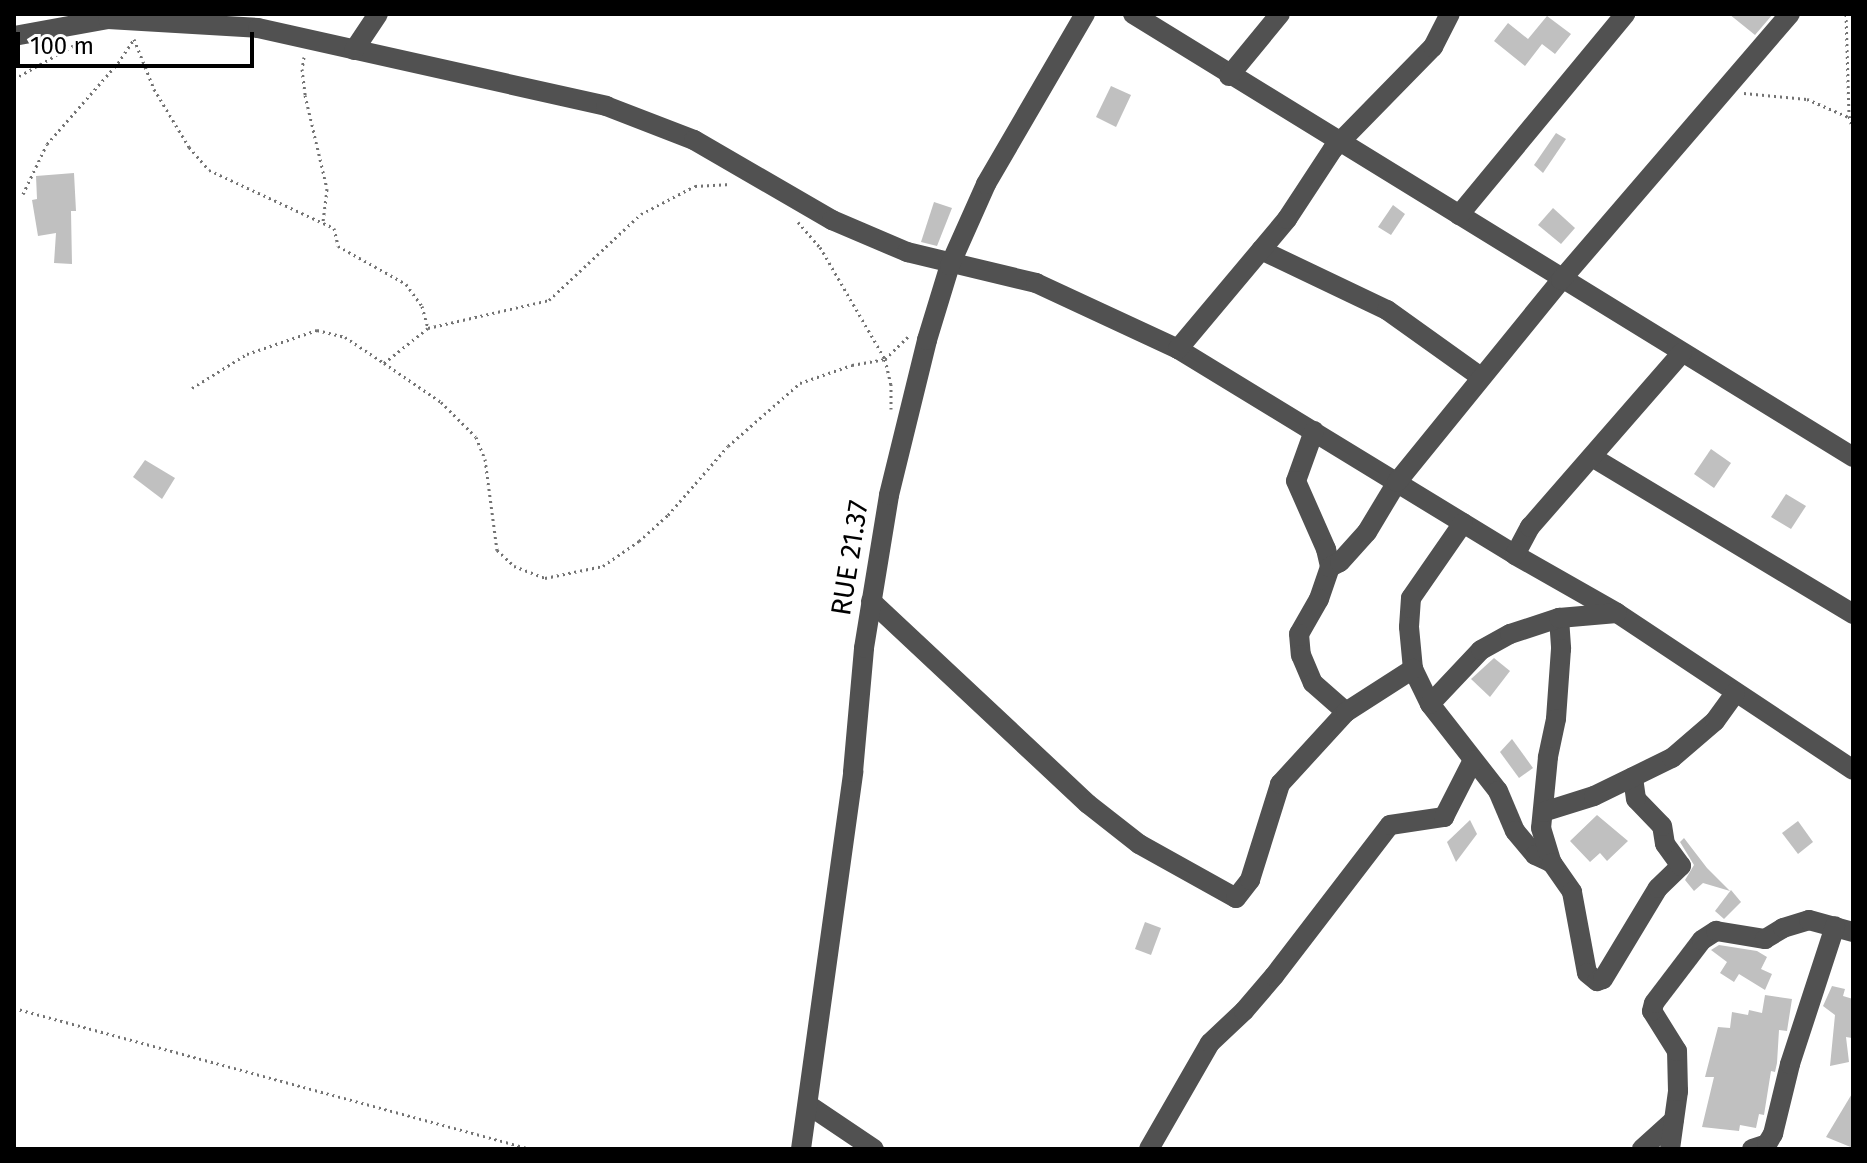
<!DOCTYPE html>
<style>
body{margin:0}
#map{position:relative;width:1867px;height:1163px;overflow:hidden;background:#fff;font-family:"Fira Sans",sans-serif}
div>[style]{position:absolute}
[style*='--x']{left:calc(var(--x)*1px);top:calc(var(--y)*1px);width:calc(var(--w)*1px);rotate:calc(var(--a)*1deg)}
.building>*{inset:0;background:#c0c0c0}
.path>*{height:3px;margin-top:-1.5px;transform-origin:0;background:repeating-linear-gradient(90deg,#737373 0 2px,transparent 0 6px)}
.minor>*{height:20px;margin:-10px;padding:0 10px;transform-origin:10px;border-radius:10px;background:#515151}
span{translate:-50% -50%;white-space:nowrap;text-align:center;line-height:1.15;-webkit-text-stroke:7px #fff;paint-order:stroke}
.street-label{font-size:28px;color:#000}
.frame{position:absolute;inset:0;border:16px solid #000;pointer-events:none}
.scale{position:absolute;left:16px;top:32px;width:238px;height:36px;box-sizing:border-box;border:4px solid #000;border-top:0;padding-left:10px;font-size:24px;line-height:28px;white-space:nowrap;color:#000;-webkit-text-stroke:6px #fff;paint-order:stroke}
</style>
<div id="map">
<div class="building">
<div style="clip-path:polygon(1729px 14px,1773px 14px,1755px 35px)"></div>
<div style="clip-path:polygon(1547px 16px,1571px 34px,1555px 54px,1542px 44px,1525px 66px,1494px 41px,1508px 23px,1528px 39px)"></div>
<div style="clip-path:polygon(1111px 86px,1131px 95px,1116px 127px,1096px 117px)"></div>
<div style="clip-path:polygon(1556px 133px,1566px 139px,1543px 173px,1534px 165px)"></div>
<div style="clip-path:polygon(74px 173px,76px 211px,71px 211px,72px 264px,54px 263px,56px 233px,38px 236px,32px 200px,37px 199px,36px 176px)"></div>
<div style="clip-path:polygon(934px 202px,952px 208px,937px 246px,921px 242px)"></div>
<div style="clip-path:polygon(1393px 205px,1405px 214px,1391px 235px,1378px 227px)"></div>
<div style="clip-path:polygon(1553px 208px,1575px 228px,1561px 244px,1538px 225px)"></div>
<div style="clip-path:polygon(1711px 449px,1731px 463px,1714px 488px,1694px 474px)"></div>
<div style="clip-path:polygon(145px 460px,175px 478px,162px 499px,133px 477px)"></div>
<div style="clip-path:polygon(1786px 494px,1806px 506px,1791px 529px,1771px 517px)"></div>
<div style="clip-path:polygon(1494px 658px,1510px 671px,1490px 697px,1471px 679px)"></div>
<div style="clip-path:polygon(1512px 739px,1533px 768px,1519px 778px,1500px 752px)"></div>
<div style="clip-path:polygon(1597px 815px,1628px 841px,1607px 861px,1600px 853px,1590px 862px,1570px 841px)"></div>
<div style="clip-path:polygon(1470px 820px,1477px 834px,1456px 862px,1447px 842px)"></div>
<div style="clip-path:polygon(1798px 821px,1813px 842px,1798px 854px,1782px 833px)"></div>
<div style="clip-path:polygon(1684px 838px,1707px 868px,1730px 891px,1703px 883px,1694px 891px,1685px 880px,1694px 865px,1680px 842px)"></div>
<div style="clip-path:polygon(1731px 890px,1741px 902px,1724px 919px,1715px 911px)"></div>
<div style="clip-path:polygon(1145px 922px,1161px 928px,1151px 955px,1135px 949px)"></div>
<div style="clip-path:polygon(1719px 945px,1757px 951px,1767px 957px,1761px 969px,1772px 974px,1765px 990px,1739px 974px,1734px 982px,1720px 973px,1727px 962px,1711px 950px)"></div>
<div style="clip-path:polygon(1832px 986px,1845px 989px,1843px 996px,1853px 999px,1853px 1030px,1852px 1038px,1846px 1037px,1849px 1062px,1830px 1066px,1835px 1015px,1823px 1006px)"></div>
<div style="clip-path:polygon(1765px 995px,1792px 999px,1787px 1031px,1779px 1030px,1777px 1063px,1775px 1072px,1771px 1071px,1764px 1115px,1759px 1114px,1756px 1128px,1740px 1125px,1739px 1131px,1702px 1127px,1714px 1077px,1705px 1077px,1718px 1027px,1730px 1028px,1732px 1012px,1748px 1015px,1749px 1010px,1762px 1013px)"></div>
<div style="clip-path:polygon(1853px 1092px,1853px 1148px,1826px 1137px)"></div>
</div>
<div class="path">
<div style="--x:1846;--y:14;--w:102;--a:88.3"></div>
<div style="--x:1849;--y:116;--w:15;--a:74"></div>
<div style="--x:134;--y:39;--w:54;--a:68.2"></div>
<div style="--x:154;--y:89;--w:68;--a:58.9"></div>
<div style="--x:189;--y:147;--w:30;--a:49"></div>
<div style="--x:209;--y:170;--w:138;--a:24.9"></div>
<div style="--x:334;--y:228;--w:18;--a:77"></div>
<div style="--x:338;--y:246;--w:78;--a:29.2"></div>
<div style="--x:406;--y:284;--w:27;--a:54"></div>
<div style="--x:422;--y:306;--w:23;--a:75"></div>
<div style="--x:428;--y:328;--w:124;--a:-13"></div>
<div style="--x:549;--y:300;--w:126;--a:-43.1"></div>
<div style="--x:641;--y:214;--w:61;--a:-27.4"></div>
<div style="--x:695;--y:186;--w:36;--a:-3"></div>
<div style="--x:304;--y:57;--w:12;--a:99"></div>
<div style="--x:302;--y:69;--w:26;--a:83"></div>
<div style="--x:305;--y:95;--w:97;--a:76.8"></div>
<div style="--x:327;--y:189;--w:33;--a:97"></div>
<div style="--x:14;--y:79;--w:71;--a:-29.4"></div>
<div style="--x:1744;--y:93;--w:63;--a:5.4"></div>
<div style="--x:1807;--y:99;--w:50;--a:23.5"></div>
<div style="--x:23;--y:194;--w:55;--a:-64.4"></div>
<div style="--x:47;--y:144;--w:108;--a:-48.8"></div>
<div style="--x:118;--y:63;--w:29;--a:-56"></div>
<div style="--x:798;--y:222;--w:33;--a:49"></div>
<div style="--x:820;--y:247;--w:129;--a:59.9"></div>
<div style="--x:885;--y:359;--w:35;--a:-44"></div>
<div style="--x:384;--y:363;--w:69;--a:34.4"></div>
<div style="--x:441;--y:402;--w:49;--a:45"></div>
<div style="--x:476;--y:437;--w:24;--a:68"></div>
<div style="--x:485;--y:459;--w:92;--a:82.5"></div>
<div style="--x:497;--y:550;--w:23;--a:43"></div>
<div style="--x:514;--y:566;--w:33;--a:21"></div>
<div style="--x:545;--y:578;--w:59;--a:-11.7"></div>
<div style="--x:603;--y:566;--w:44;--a:-34.8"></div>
<div style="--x:639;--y:541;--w:39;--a:-42"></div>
<div style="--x:668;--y:515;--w:91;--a:-49"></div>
<div style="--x:728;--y:446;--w:96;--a:-41.2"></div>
<div style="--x:800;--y:383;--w:55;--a:-19.1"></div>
<div style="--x:852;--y:365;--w:34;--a:-10"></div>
<div style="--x:885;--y:359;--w:26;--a:77"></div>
<div style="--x:891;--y:384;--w:25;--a:90"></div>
<div style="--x:192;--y:388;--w:65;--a:-31.7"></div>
<div style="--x:247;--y:354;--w:74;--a:-18.9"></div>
<div style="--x:317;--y:330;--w:29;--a:14"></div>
<div style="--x:345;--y:337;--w:47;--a:33.7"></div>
<div style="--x:384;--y:363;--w:56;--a:-38.5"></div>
<div style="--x:14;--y:1008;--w:536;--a:15.26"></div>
</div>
<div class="minor">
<div style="--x:1133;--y:14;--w:845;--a:31.6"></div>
<div style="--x:14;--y:36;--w:96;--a:-10.3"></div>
<div style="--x:108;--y:19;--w:150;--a:3.4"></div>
<div style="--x:258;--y:28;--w:357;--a:12.6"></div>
<div style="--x:606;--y:106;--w:94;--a:21.1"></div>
<div style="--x:694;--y:140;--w:160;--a:30.1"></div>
<div style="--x:832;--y:220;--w:82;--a:23.1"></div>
<div style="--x:907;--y:252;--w:133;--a:13.5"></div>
<div style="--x:1036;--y:283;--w:157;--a:24.9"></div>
<div style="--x:1178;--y:349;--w:395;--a:31.4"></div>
<div style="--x:1515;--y:555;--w:117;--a:29.6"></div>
<div style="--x:1617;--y:613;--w:283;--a:33.6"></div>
<div style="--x:354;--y:50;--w:43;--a:-56.3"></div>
<div style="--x:1229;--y:76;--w:80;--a:-50.6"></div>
<div style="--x:1459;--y:215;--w:261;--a:-50.4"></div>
<div style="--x:1261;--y:250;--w:140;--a:25.5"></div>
<div style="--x:1387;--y:310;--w:115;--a:35.5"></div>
<div style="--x:1178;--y:349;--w:170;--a:-50"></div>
<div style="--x:1287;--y:219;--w:84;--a:-56.7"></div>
<div style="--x:1333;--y:149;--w:143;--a:-45.6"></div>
<div style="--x:1433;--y:47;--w:37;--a:-63"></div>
<div style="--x:1314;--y:431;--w:53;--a:109.8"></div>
<div style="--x:1296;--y:481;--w:74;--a:66.2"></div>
<div style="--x:1326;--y:549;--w:18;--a:77"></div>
<div style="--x:1330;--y:567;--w:34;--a:109"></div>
<div style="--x:1319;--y:599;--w:40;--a:119.7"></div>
<div style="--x:1299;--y:634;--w:21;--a:85"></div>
<div style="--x:1301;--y:655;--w:30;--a:67"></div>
<div style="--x:1313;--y:683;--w:44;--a:41.3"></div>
<div style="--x:1592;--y:457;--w:305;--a:31"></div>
<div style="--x:1463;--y:523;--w:91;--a:124.7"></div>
<div style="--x:1411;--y:598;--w:29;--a:94"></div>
<div style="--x:1409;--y:627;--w:42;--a:84.6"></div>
<div style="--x:1413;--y:669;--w:39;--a:64"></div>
<div style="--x:1430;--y:704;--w:110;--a:52"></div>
<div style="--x:1498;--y:791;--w:43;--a:67"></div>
<div style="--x:1515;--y:831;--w:31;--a:50"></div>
<div style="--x:1535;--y:855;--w:19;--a:25"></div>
<div style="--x:1515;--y:555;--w:32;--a:-62"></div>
<div style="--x:1530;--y:527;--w:231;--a:-48.9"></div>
<div style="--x:1330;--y:567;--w:11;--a:-27"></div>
<div style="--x:1340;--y:562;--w:40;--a:-48"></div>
<div style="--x:1367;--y:532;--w:58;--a:-59"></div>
<div style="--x:1397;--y:482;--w:260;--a:-50.9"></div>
<div style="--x:1561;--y:280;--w:351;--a:-49.3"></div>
<div style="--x:871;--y:601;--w:297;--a:43.1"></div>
<div style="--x:1088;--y:804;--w:65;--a:38.1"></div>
<div style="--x:1139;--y:844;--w:111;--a:29.1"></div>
<div style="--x:1236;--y:898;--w:23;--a:-52"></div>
<div style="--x:1250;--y:880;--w:101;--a:-72.6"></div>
<div style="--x:1280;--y:784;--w:98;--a:-47.5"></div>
<div style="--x:1346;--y:712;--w:80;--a:-32.7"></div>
<div style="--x:1559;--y:618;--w:31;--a:86"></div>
<div style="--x:1561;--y:649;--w:70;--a:94.1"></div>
<div style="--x:1556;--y:719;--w:39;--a:102"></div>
<div style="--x:1548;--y:757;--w:71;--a:95.6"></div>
<div style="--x:1541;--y:828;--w:37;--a:73"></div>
<div style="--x:1552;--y:863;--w:35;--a:55"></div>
<div style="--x:1572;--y:892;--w:82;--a:79.5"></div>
<div style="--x:1587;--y:973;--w:13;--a:39"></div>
<div style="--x:1597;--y:981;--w:6;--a:-18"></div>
<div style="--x:1603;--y:979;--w:106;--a:-58.9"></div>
<div style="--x:1658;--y:888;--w:32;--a:-44"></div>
<div style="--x:1681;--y:866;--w:27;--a:-126"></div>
<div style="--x:1665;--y:844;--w:18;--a:-99"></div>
<div style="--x:1662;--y:826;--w:37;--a:-134"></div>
<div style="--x:1636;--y:799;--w:22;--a:-98"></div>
<div style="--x:1430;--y:704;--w:74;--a:-46.6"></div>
<div style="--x:1481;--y:650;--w:33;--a:-29"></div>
<div style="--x:1510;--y:634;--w:52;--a:-18.1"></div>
<div style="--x:1559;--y:618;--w:58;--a:-4.9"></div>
<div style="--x:1543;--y:812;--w:53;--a:-17.4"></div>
<div style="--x:1594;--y:796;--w:87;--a:-26"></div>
<div style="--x:1672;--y:758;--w:57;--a:-40.7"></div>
<div style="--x:1715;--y:721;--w:34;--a:-54"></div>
<div style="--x:810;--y:1106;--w:77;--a:33.9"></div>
<div style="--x:801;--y:1149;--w:381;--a:-82.1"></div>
<div style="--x:853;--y:772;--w:124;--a:-84.9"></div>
<div style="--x:864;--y:648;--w:155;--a:-80.7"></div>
<div style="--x:889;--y:495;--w:160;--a:-76.2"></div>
<div style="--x:927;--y:340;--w:78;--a:-73"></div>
<div style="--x:950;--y:265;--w:89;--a:-66"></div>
<div style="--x:986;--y:184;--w:197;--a:-59.8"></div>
<div style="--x:1149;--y:1149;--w:122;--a:-60.1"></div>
<div style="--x:1210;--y:1043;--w:47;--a:-43.3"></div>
<div style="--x:1244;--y:1011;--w:46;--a:-49.4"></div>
<div style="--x:1274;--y:976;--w:190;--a:-52.5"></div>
<div style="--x:1390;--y:825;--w:55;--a:-8.4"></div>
<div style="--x:1444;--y:817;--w:64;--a:-63"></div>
<div style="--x:1642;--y:1149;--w:43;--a:-42.2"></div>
<div style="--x:1670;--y:1149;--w:59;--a:-82.1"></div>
<div style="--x:1678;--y:1091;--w:40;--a:-91.4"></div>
<div style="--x:1677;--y:1051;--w:47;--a:-122"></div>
<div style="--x:1652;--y:1011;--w:8;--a:-76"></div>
<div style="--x:1654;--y:1003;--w:79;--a:-52.7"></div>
<div style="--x:1702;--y:940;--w:17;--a:-33"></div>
<div style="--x:1716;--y:931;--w:50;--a:9.3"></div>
<div style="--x:1765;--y:939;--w:21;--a:-31"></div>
<div style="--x:1783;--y:928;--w:27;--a:-17"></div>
<div style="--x:1809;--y:920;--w:46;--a:15.3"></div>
<div style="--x:1752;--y:1149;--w:16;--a:-18"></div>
<div style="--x:1767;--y:1144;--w:12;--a:-59"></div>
<div style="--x:1773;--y:1134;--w:72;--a:-76.3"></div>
<div style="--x:1790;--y:1064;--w:145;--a:-71.9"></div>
</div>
<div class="street-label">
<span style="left:850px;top:558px;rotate:-81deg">RUE 21.37</span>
</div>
<div class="frame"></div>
<div class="scale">100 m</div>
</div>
